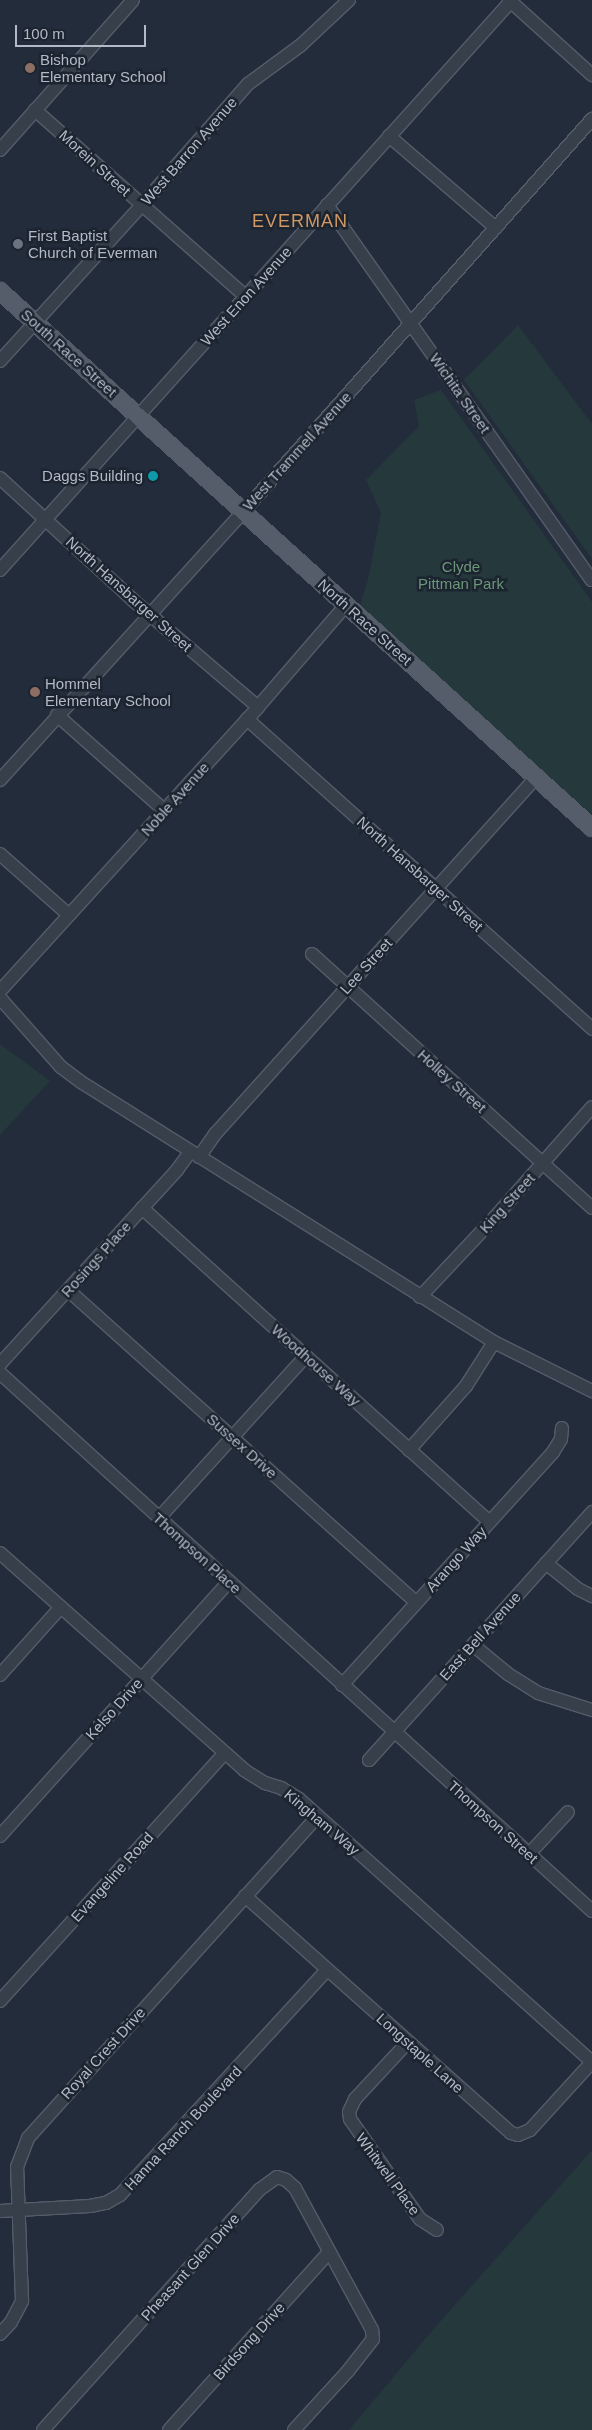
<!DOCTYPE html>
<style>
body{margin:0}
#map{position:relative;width:592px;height:2430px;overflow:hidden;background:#232c3b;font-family:Arial,sans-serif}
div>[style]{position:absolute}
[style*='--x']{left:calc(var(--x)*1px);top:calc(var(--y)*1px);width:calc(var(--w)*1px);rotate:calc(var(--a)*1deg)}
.green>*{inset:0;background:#25383c}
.roads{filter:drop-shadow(1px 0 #555c69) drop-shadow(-1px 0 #555c69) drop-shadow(0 1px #555c69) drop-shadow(0 -1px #555c69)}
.minor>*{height:12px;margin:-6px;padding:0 6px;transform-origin:6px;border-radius:6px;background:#373f4b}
.major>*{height:16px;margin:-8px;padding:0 8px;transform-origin:8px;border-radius:8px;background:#555d6b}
.dots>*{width:14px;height:14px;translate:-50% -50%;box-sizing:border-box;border:2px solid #1c2430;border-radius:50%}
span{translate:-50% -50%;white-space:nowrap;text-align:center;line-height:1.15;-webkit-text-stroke:5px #1c2430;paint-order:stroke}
.poi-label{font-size:15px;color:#b3b9c7}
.left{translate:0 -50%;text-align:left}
.right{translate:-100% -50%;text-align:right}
.street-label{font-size:15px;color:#b3b9c7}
.park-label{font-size:15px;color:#6a9777}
.quarter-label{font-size:18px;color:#d19864;letter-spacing:1px}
.scale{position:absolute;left:15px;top:25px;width:131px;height:22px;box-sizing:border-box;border:2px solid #b3b9c7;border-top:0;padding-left:6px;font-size:15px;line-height:18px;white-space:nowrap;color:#b3b9c7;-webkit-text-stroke:4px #1c2430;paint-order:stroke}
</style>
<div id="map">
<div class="green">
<div style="clip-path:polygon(518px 325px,592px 424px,592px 559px,464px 380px)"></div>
<div style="clip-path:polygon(441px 390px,592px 602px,592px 815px,360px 606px,368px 579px,381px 513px,366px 480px,419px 426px,414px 400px)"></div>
<div style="clip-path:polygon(0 1044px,50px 1081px,0 1135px)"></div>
<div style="clip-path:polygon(592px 2150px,592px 2430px,349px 2430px,431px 2332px)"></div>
</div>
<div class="roads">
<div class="minor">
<div style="--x:509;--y:0;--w:112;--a:42.1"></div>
<div style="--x:35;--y:110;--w:281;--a:41.5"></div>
<div style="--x:389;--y:136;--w:141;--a:40.7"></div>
<div style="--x:0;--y:150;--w:200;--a:-48.4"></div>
<div style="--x:327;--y:205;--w:459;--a:54.8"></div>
<div style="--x:0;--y:361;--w:211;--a:-47.7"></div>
<div style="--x:142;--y:205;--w:161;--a:-48.8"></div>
<div style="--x:248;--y:84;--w:66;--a:-36.3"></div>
<div style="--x:301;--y:45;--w:66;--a:-43.2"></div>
<div style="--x:0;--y:478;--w:182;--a:42.5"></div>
<div style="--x:134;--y:601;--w:163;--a:40.5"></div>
<div style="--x:0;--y:570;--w:766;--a:-48.07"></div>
<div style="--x:57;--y:715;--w:143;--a:41.6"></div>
<div style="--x:247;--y:719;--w:464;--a:41.9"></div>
<div style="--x:0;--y:780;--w:362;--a:-47.8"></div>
<div style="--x:243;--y:512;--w:526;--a:-48.39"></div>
<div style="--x:0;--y:854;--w:92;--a:41.5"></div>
<div style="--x:312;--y:954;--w:378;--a:42.2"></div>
<div style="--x:0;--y:991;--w:384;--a:-47.7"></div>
<div style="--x:258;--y:707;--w:136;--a:-49.2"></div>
<div style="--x:0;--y:998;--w:92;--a:48.5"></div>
<div style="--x:61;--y:1067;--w:25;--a:37"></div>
<div style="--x:81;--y:1082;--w:488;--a:32.2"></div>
<div style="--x:494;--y:1342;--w:110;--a:26.6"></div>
<div style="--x:199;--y:1157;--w:29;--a:-55"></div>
<div style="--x:216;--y:1133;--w:479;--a:-48"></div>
<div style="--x:142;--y:1208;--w:468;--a:42.1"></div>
<div style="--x:68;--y:1290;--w:467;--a:41.9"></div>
<div style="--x:420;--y:1297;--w:111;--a:-46.8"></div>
<div style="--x:496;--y:1216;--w:145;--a:-48.6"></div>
<div style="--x:0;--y:1364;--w:263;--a:-47.6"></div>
<div style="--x:177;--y:1170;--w:22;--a:-54"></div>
<div style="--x:0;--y:1373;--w:800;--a:42.26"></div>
<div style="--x:409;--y:1450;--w:86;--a:-48.3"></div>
<div style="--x:466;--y:1386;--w:52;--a:-57.5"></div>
<div style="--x:159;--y:1518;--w:219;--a:-47.8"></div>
<div style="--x:0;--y:1553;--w:327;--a:41.6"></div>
<div style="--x:244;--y:1770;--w:25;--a:32"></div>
<div style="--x:265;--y:1783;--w:17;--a:17"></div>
<div style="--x:281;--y:1788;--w:21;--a:31"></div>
<div style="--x:299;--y:1799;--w:394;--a:41.9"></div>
<div style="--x:546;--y:1563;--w:41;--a:39.1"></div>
<div style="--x:578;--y:1589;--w:16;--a:27"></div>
<div style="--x:473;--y:1645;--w:45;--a:39.6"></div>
<div style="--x:508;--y:1674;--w:36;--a:32"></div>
<div style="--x:538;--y:1693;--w:57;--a:17.5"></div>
<div style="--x:0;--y:1675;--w:91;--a:-48.1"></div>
<div style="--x:342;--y:1685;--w:314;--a:-47.8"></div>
<div style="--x:553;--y:1452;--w:15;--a:-58"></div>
<div style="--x:561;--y:1439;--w:11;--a:-85"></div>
<div style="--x:369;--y:1760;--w:334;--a:-48"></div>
<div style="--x:0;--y:1836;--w:342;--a:-48"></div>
<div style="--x:529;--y:1854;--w:57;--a:-47.1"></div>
<div style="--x:245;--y:1896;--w:356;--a:41.7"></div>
<div style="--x:511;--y:2133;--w:7;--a:16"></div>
<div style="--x:518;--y:2135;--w:13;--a:-23"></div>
<div style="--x:530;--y:2130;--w:92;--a:-47.6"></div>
<div style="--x:0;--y:2001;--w:335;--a:-47.8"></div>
<div style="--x:408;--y:2042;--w:78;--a:132.9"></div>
<div style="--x:355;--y:2099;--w:14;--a:115"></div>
<div style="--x:349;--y:2112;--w:7;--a:82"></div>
<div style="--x:350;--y:2119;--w:122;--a:55"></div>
<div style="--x:420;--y:2219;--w:20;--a:33"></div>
<div style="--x:0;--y:2211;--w:90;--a:-3.2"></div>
<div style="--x:90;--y:2206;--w:16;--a:-11"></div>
<div style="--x:106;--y:2203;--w:16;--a:-30"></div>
<div style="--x:120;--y:2195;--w:306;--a:-47.4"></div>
<div style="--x:0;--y:2334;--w:16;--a:-47"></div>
<div style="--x:11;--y:2322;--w:24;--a:-62"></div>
<div style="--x:22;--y:2301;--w:134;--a:-92.1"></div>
<div style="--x:17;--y:2167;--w:31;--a:-69"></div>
<div style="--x:28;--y:2138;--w:433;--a:-48"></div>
<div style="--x:43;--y:2430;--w:323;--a:-48"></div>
<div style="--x:259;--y:2190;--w:22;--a:-36"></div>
<div style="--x:277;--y:2177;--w:9;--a:18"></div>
<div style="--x:286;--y:2180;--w:12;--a:42"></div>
<div style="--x:295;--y:2188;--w:162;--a:61.5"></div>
<div style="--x:372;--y:2330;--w:9;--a:84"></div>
<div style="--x:373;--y:2339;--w:41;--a:128"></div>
<div style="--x:348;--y:2371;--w:80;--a:132.5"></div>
<div style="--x:169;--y:2430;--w:239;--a:-48"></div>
</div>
<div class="major">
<div style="--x:0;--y:291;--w:799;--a:42.21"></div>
</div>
</div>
<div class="dots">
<div style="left:30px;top:68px;background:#8d6e63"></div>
<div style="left:18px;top:244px;background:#6b7280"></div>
<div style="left:153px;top:476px;background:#0f9aa8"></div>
<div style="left:35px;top:692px;background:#8d6e63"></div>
</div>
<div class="poi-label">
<span class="left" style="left:40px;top:68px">Bishop<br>Elementary School</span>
<span class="left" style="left:28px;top:244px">First Baptist<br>Church of Everman</span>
<span class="right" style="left:143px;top:476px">Daggs Building</span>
<span class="left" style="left:45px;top:692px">Hommel<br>Elementary School</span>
</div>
<div class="street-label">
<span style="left:189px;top:151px;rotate:-49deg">West Barron Avenue</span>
<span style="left:95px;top:163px;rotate:42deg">Morein Street</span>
<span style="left:246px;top:296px;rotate:-48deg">West Enon Avenue</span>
<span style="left:69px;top:353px;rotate:42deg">South Race Street</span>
<span style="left:460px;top:393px;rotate:55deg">Wichita Street</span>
<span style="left:297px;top:451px;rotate:-48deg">West Trammell Avenue</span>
<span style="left:129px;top:594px;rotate:42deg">North Hansbarger Street</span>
<span style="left:365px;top:622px;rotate:42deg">North Race Street</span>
<span style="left:175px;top:799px;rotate:-48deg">Noble Avenue</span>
<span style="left:420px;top:874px;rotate:42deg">North Hansbarger Street</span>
<span style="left:366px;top:966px;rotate:-48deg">Lee Street</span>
<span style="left:452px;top:1081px;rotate:42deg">Holley Street</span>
<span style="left:507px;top:1203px;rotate:-48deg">King Street</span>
<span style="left:96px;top:1259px;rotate:-48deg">Rosings Place</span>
<span style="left:316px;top:1365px;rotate:42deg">Woodhouse Way</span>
<span style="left:242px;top:1446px;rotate:42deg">Sussex Drive</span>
<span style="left:197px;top:1553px;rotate:42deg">Thompson Place</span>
<span style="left:456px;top:1559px;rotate:-48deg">Arango Way</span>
<span style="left:480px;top:1636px;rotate:-48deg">East Bell Avenue</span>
<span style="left:114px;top:1709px;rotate:-48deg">Kelso Drive</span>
<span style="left:322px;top:1822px;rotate:40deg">Kingham Way</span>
<span style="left:493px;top:1822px;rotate:42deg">Thompson Street</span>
<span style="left:112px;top:1877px;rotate:-48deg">Evangeline Road</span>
<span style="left:103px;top:2053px;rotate:-48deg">Royal Crest Drive</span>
<span style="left:420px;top:2053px;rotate:42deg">Longstaple Lane</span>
<span style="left:183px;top:2128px;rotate:-47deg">Hanna Ranch Boulevard</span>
<span style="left:388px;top:2174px;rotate:54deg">Whitwell Place</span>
<span style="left:190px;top:2267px;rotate:-48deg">Pheasant Glen Drive</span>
<span style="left:249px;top:2341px;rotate:-48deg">Birdsong Drive</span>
</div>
<div class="park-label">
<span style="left:461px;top:575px">Clyde<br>Pittman Park</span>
</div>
<div class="quarter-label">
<span style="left:300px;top:221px">EVERMAN</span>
</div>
<div class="scale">100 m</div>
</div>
